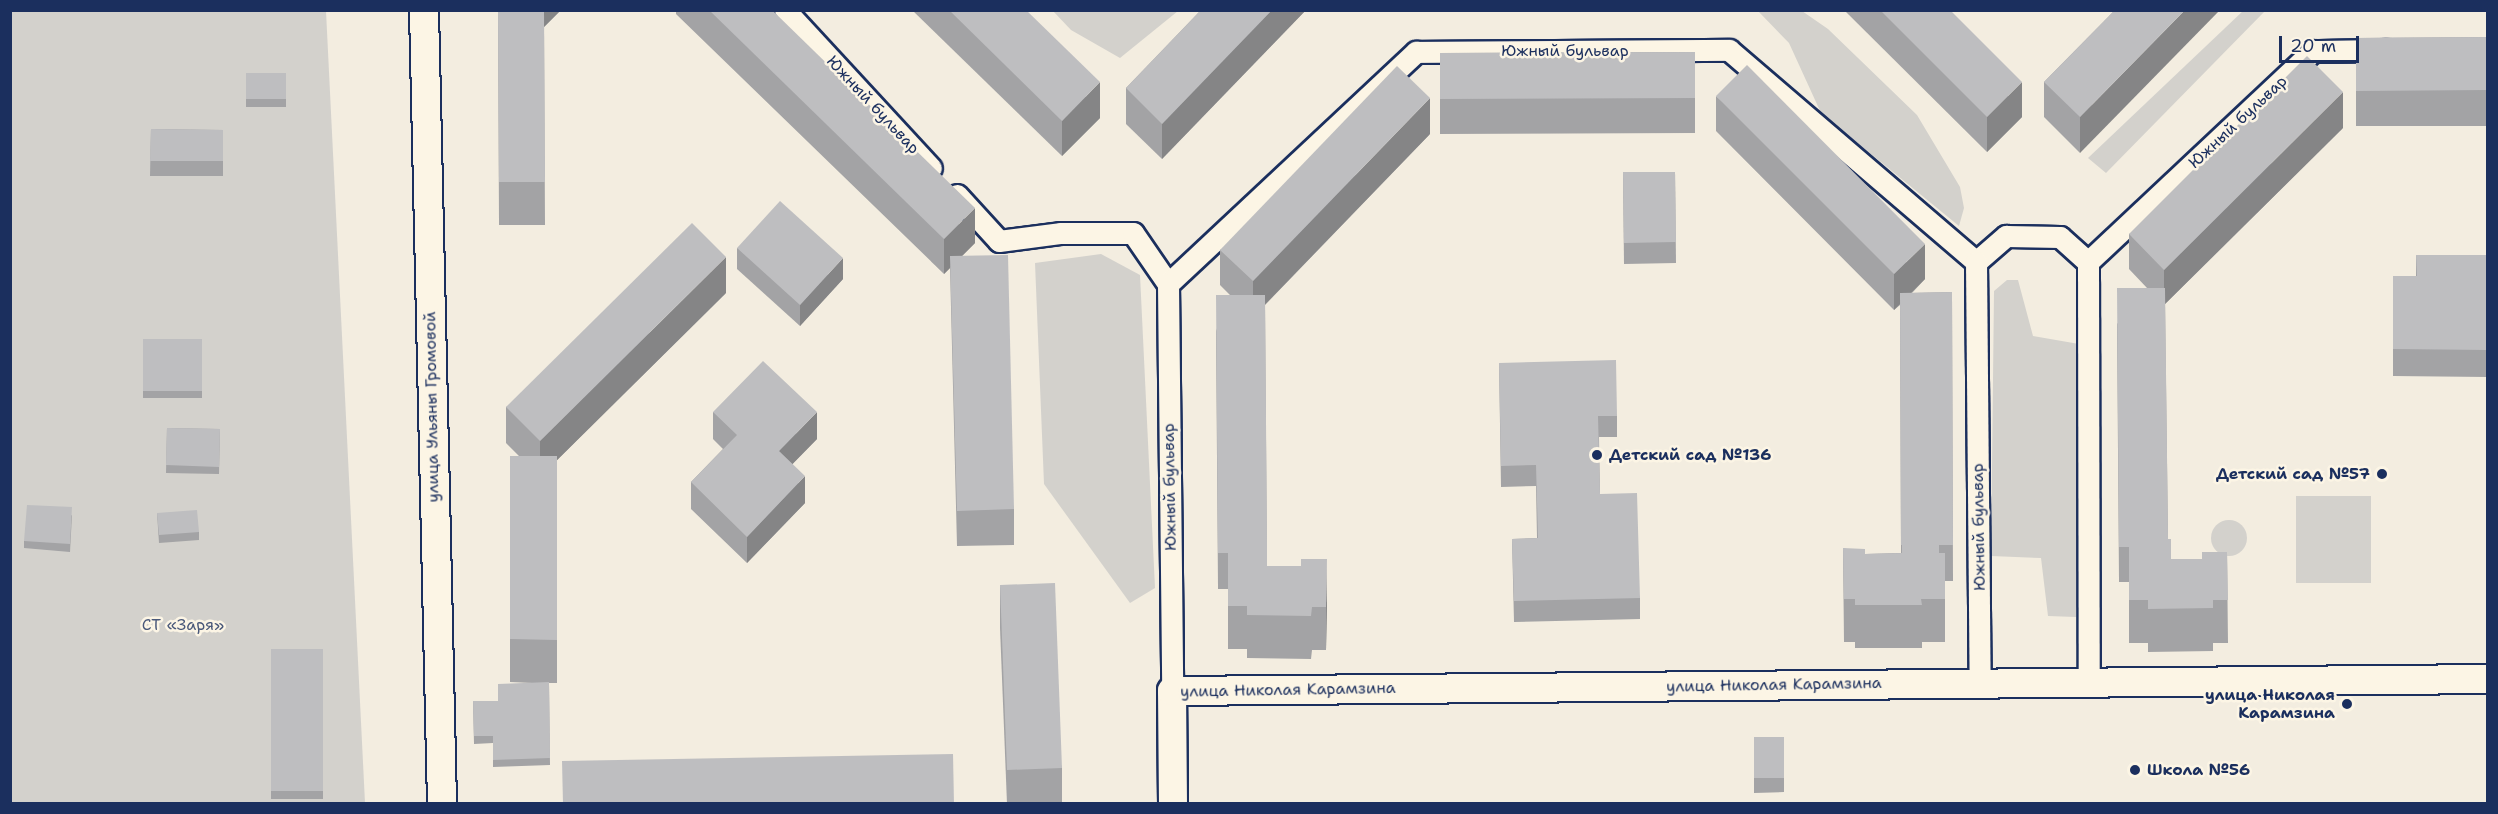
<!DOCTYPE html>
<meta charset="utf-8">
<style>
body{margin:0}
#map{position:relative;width:2498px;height:814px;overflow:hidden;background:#f3ede0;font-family:"Shantell Sans",sans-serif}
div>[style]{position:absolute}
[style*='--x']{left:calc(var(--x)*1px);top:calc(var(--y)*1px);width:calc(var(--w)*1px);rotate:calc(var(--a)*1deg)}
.green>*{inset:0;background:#d3d1cc}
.round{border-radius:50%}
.roads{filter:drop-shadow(2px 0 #1b2f5e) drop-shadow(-2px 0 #1b2f5e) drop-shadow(0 2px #1b2f5e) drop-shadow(0 -2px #1b2f5e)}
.street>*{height:21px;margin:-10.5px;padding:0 10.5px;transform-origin:10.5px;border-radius:10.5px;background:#fcf5e5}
.secondary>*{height:28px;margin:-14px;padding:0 14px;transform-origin:14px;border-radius:14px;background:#fcf5e5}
.wall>*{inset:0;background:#a3a3a5}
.shaded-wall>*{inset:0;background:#858586}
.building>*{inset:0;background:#bebec0}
.dots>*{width:16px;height:16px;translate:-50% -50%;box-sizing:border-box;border:3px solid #fcf5e5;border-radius:50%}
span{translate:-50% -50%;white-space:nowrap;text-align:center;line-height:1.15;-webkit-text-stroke:5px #fcf5e5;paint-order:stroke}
.street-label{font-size:16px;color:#1b2f5e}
.poi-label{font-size:16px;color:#1b2f5e;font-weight:700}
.left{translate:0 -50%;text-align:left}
.right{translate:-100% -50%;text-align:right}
.park-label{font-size:16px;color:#49587a}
.frame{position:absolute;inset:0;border:12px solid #1b2f5e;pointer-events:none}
.scale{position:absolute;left:2279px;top:36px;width:80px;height:27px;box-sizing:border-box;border:3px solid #1b2f5e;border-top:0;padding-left:8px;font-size:18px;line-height:21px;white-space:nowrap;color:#1b2f5e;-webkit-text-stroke:4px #fcf5e5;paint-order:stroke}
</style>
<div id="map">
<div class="green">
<div style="clip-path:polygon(2244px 10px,2265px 11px,2106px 173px,2088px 158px)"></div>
<div style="clip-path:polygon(10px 11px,326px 11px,365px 803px,11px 803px)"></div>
<div style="clip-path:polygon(1053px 11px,1178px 11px,1120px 58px,1071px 30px)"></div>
<div style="clip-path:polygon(1758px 11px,1802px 11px,1828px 29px,1917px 115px,1960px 187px,1964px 208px,1959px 226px,1821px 113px,1789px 43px)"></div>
<div style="clip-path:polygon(1101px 254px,1140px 275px,1155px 588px,1130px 603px,1044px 484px,1035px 263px)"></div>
<div style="clip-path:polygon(2007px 280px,2018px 280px,2033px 336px,2079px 344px,2076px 617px,2048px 616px,2041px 558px,1991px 556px,1994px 291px)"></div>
<div style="clip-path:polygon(2296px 496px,2371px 496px,2371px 583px,2296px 583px)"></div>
<div class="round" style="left:2211px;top:520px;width:36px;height:36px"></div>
</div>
<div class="roads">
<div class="street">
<div style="--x:785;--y:10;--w:215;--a:47.3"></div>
<div style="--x:957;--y:195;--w:62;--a:47.6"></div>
<div style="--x:999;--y:241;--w:63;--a:-7.4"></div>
<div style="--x:1061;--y:233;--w:72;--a:0"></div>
<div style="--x:1133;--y:233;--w:62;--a:55.5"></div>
<div style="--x:1168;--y:284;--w:340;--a:-43.1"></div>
<div style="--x:1416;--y:52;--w:313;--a:-0.4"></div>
<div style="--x:1729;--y:50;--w:326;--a:40.6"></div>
<div style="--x:1976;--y:262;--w:40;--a:-41"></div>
<div style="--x:2006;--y:236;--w:54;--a:1.1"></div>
<div style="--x:2060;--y:237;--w:38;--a:42"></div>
<div style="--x:2088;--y:262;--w:308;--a:-43.2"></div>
<div style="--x:2313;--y:51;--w:72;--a:-0.8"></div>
<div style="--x:1976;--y:262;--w:422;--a:89.5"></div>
<div style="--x:2088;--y:262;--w:422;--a:89.9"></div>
<div style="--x:1168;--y:284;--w:407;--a:89.4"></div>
</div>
<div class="secondary">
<div style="--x:424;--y:10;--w:794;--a:88.7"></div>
<div style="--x:1173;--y:804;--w:113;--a:-90.5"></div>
<div style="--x:1172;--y:691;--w:1316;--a:-0.52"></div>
</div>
</div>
<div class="wall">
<div style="clip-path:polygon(139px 10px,183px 10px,183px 11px,139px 11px)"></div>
<div style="clip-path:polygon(498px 10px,561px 10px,544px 27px,545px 225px,499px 225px)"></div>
<div style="clip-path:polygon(676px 10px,772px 10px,975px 243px,962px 256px,1014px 509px,1014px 545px,957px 546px,950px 268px,944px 274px,676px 14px)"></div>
<div style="clip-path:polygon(912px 10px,1026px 10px,1100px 118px,1062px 156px)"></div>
<div style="clip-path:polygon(1201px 10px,1306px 10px,1162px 159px,1126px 124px,1126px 88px)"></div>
<div style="clip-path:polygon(1844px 10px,1950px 10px,2022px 117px,1987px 152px)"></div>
<div style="clip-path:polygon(2115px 10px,2080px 153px,2044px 117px,2044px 82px)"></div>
<div style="clip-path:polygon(2487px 37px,2487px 126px,2356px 126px,2356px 38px)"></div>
<div style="clip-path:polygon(1695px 52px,1695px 133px,1440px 134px,1440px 53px)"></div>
<div style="clip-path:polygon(246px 73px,286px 73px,286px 107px,246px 107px)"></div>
<div style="clip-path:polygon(1716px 96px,1925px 279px,1912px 293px,1952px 292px,1953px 581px,1945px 581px,1945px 642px,1922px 642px,1922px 648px,1855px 648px,1855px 642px,1844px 642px,1843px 548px,1865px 554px,1901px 553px,1900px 305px,1894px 310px,1716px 131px)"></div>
<div style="clip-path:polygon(2343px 128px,2165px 304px,2168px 539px,2171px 559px,2202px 559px,2227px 552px,2228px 643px,2213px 643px,2213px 651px,2148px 652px,2148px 643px,2129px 643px,2129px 582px,2119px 582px,2117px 324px,2147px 288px,2129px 269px,2129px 234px)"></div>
<div style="clip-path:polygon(151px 129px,223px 130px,223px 176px,150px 176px)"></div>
<div style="clip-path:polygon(1430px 134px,1265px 305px,1267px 566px,1327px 602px,1326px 650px,1312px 650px,1311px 659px,1247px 658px,1247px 649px,1228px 649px,1228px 589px,1218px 589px,1216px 331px,1230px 295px,1220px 285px,1220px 250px)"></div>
<div style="clip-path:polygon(1623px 172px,1675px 172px,1676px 263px,1624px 264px)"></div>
<div style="clip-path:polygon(737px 248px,843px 279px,800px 326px,737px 269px)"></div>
<div style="clip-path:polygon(2416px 255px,2487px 255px,2487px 377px,2393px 376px,2393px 276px,2416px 276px)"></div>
<div style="clip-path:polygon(726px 293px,557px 460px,557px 683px,549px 683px,550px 765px,493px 767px,493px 743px,474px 744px,473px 701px,498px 701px,532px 683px,510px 682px,510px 456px,519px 456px,506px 443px,506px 407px)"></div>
<div style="clip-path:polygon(143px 339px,202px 339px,202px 398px,143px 398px)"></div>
<div style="clip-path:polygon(1499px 363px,1617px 416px,1617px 437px,1599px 437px,1600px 494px,1640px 598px,1640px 619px,1514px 622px,1512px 539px,1537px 538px,1536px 486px,1501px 487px)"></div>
<div style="clip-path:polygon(713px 412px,817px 439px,792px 464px,805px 503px,747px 563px,691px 509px,691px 482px,723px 449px,713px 439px)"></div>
<div style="clip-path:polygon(167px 428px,220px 429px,219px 474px,166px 473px)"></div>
<div style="clip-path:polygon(157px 513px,199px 532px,199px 540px,159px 543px)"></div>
<div style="clip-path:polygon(72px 515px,70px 552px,24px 548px,24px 541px)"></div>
<div style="clip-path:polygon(1000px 585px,1062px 768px,1062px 804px,1007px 804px,1000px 628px)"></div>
<div style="clip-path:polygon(271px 649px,323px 649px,323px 799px,271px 799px)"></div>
<div style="clip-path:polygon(1754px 737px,1784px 737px,1784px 792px,1754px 793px)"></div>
</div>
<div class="shaded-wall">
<div style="clip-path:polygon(544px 10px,561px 10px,544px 27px)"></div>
<div style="clip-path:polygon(1272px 10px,1306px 10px,1162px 159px,1162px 124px)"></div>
<div style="clip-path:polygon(2185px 10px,2220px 10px,2080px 153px,2080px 117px)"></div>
<div style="clip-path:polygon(1100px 82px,1100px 118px,1062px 156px,1062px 121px)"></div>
<div style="clip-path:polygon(2022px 82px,2022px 117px,1987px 152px,1987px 117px)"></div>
<div style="clip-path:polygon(2343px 92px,2343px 128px,2164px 305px,2164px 270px)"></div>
<div style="clip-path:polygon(1430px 98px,1430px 134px,1253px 317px,1253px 281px)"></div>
<div style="clip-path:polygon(975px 208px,975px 243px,944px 274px,944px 239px)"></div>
<div style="clip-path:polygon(1925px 244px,1925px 279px,1894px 310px,1894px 274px)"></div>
<div style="clip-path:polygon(726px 257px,726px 293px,540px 477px,540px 441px)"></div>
<div style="clip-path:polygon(843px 258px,843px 279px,800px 326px,800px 305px)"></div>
<div style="clip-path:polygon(817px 412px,817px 439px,779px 478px,779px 451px)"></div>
<div style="clip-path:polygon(805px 476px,805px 503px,747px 563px,747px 537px)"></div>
<div style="clip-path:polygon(1327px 559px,1327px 602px,1326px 650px,1326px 607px)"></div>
</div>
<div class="building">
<div style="clip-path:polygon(498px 10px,544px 10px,545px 182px,499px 182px)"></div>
<div style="clip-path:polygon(709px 10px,772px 10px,975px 208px,944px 239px)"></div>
<div style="clip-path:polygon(949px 10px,1026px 10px,1100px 82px,1062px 121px)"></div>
<div style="clip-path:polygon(1201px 10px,1272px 10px,1162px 124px,1126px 88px)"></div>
<div style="clip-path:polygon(1880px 10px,1950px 10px,2022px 82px,1987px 117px)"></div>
<div style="clip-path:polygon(2115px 10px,2185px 10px,2080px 117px,2044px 82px)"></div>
<div style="clip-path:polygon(2487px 37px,2487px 90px,2356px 91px,2356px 38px)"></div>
<div style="clip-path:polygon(1695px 52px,1695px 98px,1440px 99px,1440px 53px)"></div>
<div style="clip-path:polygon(2307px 56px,2343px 92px,2164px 270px,2129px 234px)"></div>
<div style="clip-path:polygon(1747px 65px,1925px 244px,1894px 274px,1716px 96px)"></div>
<div style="clip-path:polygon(1397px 66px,1430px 98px,1253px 281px,1220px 250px)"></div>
<div style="clip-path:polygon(246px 73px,286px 73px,286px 99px,246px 99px)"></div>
<div style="clip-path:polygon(151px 129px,223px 130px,223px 161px,150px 161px)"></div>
<div style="clip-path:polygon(1623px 172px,1675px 172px,1676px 242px,1624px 243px)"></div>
<div style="clip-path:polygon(780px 201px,843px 258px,800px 305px,737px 248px)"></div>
<div style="clip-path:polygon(692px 223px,726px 257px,540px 441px,506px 407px)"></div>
<div style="clip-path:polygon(1008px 255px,1014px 509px,957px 511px,950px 256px)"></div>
<div style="clip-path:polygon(2416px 255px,2487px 255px,2487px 350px,2393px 349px,2393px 276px,2417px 276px)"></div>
<div style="clip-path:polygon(2117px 288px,2165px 288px,2168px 539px,2129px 539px,2129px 547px,2119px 547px)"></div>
<div style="clip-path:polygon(1952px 292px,1953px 545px,1939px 545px,1939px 538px,1902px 538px,1902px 545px,1901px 545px,1900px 293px)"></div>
<div style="clip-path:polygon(1216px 295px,1265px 295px,1267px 546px,1228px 546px,1228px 553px,1218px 553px)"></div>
<div style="clip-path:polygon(143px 339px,202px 339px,202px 391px,143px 391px)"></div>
<div style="clip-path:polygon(1616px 360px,1617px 416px,1598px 416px,1600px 494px,1637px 493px,1640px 598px,1514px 601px,1512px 539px,1538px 538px,1536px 465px,1501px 466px,1499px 363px)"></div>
<div style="clip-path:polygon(763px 361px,817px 412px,779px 451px,805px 476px,747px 537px,691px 482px,737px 435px,713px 412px)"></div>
<div style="clip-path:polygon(167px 428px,220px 429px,219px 467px,166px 465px)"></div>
<div style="clip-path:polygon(510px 456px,557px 456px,557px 640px,510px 639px)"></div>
<div style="clip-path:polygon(27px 505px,72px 507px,70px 544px,24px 541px)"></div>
<div style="clip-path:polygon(197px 510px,199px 532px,159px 535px,157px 513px)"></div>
<div style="clip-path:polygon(1902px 538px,1939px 538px,1939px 553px,1945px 553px,1945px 599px,1921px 599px,1922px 605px,1855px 605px,1855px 599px,1844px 599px,1843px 548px,1865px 549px,1865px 554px,1902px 553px)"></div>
<div style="clip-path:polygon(2129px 539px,2171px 539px,2171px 559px,2202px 559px,2202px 552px,2227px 552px,2228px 600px,2213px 600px,2213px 608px,2148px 609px,2148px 600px,2129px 600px)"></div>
<div style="clip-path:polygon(1228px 546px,1267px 546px,1267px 566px,1301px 566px,1301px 559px,1327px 559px,1326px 607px,1312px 607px,1311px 616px,1247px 615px,1247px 606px,1228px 606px)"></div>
<div style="clip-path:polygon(1055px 583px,1062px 768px,1007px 770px,1000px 585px)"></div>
<div style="clip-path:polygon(271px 649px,323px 649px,323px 791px,271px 791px)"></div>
<div style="clip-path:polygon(549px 682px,550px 758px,493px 760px,493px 736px,474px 736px,473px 701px,498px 701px,498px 684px)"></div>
<div style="clip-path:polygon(1754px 737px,1784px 737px,1784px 778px,1754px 778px)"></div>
<div style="clip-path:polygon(953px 754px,954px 804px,563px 804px,562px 761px)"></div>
</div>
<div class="dots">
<div style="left:1597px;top:455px;background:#1b2f5e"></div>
<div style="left:2382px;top:474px;background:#1b2f5e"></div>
<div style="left:2347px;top:704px;background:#1b2f5e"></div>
<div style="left:2135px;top:770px;background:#1b2f5e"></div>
</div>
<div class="street-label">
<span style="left:1565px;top:51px">Южный бульвар</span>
<span style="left:873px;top:105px;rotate:47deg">Южный бульвар</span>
<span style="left:2238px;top:122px;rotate:-43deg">Южный бульвар</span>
<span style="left:432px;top:407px;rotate:-91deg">улица Ульяны Громовой</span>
<span style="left:1170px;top:487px;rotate:-91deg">Южный бульвар</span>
<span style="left:1979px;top:527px;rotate:-91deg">Южный бульвар</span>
<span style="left:1774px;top:685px;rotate:-1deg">улица Николая Карамзина</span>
<span style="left:1288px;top:690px;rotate:-1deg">улица Николая Карамзина</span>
</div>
<div class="poi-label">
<span class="left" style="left:1609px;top:455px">Детский сад №136</span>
<span class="right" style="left:2370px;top:474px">Детский сад №57</span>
<span class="right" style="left:2335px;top:704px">улица Николая<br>Карамзина</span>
<span class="left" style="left:2147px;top:770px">Школа №56</span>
</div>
<div class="park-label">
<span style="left:183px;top:625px">СТ «Заря»</span>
</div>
<div class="frame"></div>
<div class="scale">20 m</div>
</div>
